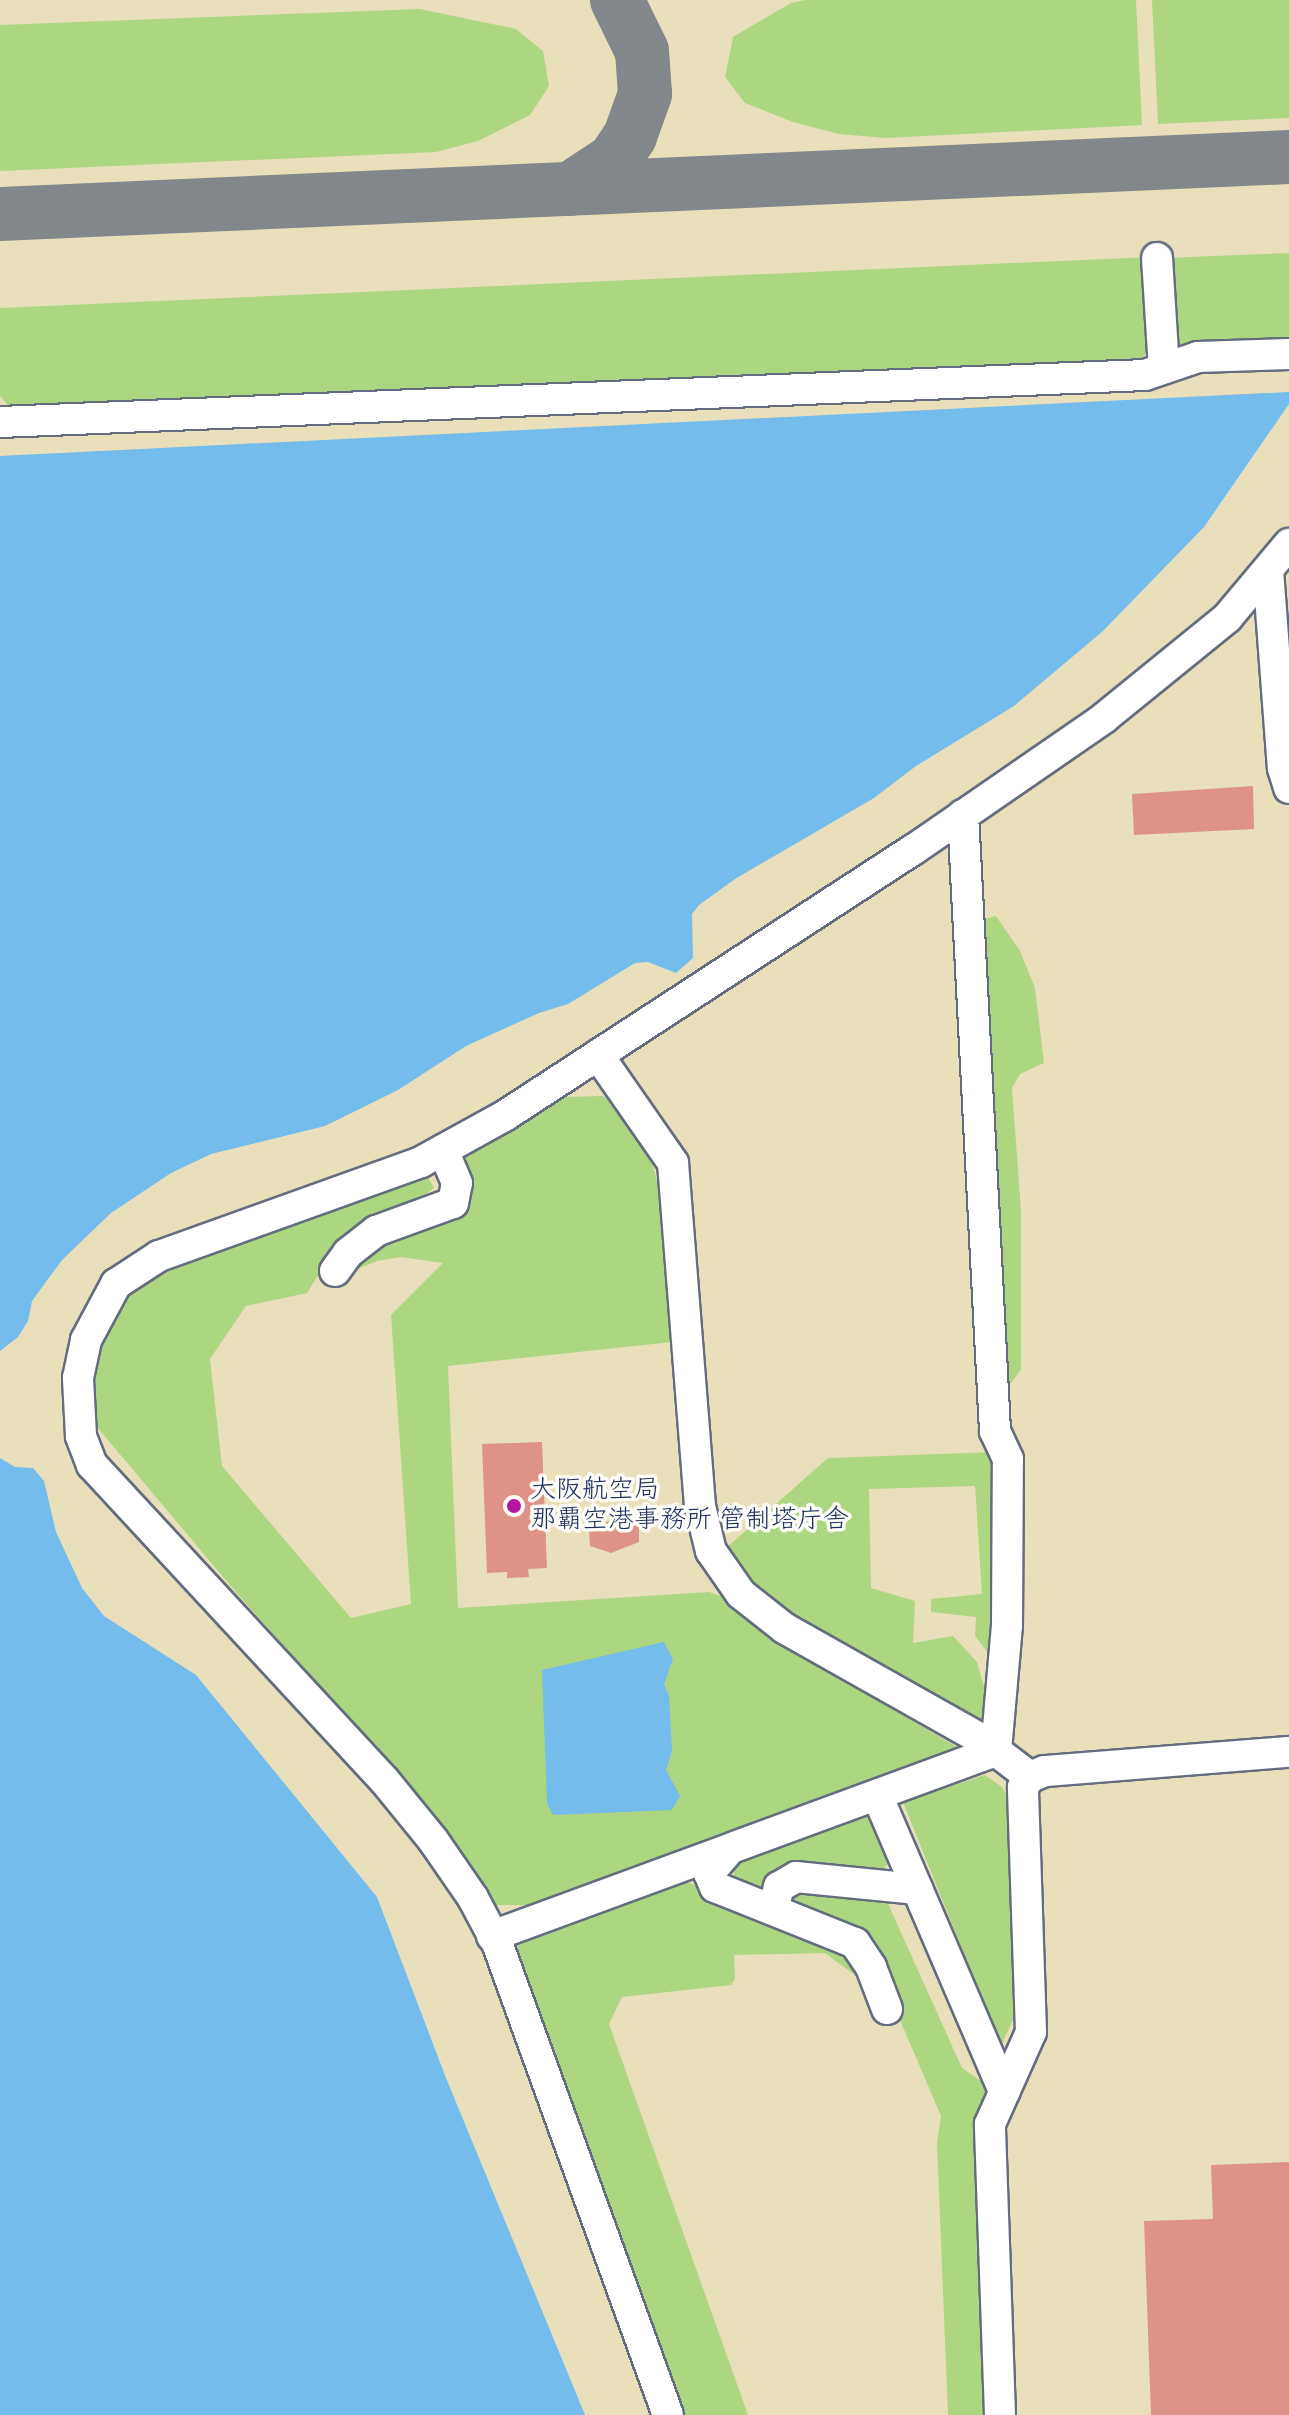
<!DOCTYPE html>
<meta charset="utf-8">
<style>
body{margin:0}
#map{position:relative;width:1289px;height:2415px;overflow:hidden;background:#e9dfbb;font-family:Mynerve,"Klee One",sans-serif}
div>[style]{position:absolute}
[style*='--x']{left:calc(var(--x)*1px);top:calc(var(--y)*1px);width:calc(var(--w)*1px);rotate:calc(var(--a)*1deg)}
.green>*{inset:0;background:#add681}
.water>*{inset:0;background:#73bceb}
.taxiway>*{height:54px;margin:-27px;padding:0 27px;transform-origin:27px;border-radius:27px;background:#82878c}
.building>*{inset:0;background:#df9388}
.roads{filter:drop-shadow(2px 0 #636d7f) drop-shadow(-2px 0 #636d7f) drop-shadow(0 2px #636d7f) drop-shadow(0 -2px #636d7f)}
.minor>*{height:30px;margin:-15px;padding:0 15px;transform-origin:15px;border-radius:15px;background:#fff}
.dots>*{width:22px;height:22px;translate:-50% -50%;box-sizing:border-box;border:4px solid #fdfcf7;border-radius:50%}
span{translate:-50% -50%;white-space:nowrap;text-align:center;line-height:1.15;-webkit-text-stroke:7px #fdfcf7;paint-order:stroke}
.poi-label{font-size:26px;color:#1b2f5e}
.left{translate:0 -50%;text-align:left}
</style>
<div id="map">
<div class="green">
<div style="clip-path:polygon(805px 0,1136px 0,1142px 125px,886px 138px,839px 134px,793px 122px,745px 103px,725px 77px,733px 37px,791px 3px)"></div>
<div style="clip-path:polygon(1152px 0,1289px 0,1289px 118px,1158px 124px)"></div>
<div style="clip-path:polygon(420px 9px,516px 29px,543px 51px,549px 86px,530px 115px,478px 141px,436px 152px,0 171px,0 25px)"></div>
<div style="clip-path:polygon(1289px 253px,1289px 345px,1181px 352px,1171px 336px,1165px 258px)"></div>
<div style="clip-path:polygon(1150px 257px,1151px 334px,1146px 354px,1134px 364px,13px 411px,0 396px,0 308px)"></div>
<div style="clip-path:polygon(996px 916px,1020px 951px,1035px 988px,1044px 1063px,1020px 1074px,1012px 1088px,1021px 1211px,1021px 1370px,1006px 1389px,984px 919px)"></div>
<div style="clip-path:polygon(603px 1096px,622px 1110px,650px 1156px,663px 1200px,672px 1342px,448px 1366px,458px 1608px,709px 1592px,730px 1599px,753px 1623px,781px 1644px,969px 1754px,538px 1905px,489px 1905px,412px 1789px,235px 1591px,97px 1427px,91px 1386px,101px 1328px,129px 1292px,166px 1264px,426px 1173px,434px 1188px,410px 1205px,343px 1236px,307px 1293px,246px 1306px,210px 1359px,222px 1466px,351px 1618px,411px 1604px,391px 1315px,443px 1263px,401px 1257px,377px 1261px,355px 1270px,354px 1256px,445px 1219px,466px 1151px,564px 1097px)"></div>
<div style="clip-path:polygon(996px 1452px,993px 1659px,975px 1636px,976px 1617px,931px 1612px,931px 1599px,982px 1594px,975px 1486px,869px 1489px,871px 1588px,915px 1601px,913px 1643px,953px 1636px,977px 1662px,991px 1711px,987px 1729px,771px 1607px,725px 1549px,828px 1458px)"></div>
<div style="clip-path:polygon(985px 1775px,1002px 1787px,1011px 1803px,1016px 2013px,1001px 2046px,903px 1802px)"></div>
<div style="clip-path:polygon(865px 1811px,874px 1818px,892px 1860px,879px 1872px,775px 1869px,766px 1888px,745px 1887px,734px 1877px,735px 1859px)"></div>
<div style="clip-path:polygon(679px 1879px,846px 1944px,866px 1983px,825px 1953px,734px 1955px,735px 1979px,731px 1985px,622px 1997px,609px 2024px,748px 2415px,683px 2415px,513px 1963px,519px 1942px)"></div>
<div style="clip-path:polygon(805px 1891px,885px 1897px,962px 2068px,988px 2086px,974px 2144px,985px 2415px,948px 2415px,937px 2143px,941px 2116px,865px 1938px,793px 1903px,792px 1896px)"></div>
</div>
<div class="water">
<div style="clip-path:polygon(1289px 392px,1289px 404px,1204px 527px,1103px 631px,1014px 706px,916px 766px,874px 798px,735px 879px,699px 905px,692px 914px,693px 958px,676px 973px,648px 962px,635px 963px,568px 1004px,539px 1013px,466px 1046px,398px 1090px,325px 1126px,211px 1154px,171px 1173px,111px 1213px,62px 1260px,32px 1301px,28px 1321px,18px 1337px,0 1351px,0 456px)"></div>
<div style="clip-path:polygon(0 1458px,15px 1467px,33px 1468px,44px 1481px,56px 1532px,82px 1588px,104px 1616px,196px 1675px,377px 1897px,446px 2078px,585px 2415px,0 2415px)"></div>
<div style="clip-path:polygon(664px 1642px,673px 1659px,664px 1684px,669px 1696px,672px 1751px,666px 1770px,680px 1796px,672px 1810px,553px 1815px,547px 1803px,542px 1670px)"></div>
</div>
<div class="taxiway">
<div style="--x:570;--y:189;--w:53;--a:-33.4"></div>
<div style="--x:614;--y:160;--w:29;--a:-56"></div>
<div style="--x:630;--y:136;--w:45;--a:-70.3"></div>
<div style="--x:645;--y:94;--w:43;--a:-94"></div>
<div style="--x:642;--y:51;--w:57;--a:-116.1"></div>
<div style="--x:0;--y:214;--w:1290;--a:-2.53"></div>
</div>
<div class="building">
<div style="clip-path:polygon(1253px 786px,1254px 829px,1134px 835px,1132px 794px)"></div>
<div style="clip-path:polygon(542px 1442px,547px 1568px,528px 1569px,529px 1577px,507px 1578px,507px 1572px,487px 1573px,482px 1444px)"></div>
<div style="clip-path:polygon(614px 1519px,639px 1527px,639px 1542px,611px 1553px,590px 1546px,589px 1530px)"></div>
<div style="clip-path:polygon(1289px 2162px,1289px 2415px,1151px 2415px,1144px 2221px,1213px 2219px,1211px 2165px)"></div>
</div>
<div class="roads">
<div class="minor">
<div style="--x:1157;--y:258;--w:110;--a:86.4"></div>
<div style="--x:0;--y:422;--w:1146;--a:-2.35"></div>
<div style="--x:1145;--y:375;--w:56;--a:-18.8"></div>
<div style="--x:1198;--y:357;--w:91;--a:-1.9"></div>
<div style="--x:1268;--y:570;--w:199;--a:85.7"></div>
<div style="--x:1283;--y:768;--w:21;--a:73"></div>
<div style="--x:598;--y:1055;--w:131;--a:55.2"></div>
<div style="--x:673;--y:1163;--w:344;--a:85.5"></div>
<div style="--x:700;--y:1506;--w:46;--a:76.3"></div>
<div style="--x:711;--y:1551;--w:52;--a:55.1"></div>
<div style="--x:741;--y:1594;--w:55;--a:38.3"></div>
<div style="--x:784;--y:1628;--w:224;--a:29.4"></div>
<div style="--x:979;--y:1738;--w:64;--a:37.4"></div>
<div style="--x:335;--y:1271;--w:22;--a:-54"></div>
<div style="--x:348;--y:1253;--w:36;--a:-38"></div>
<div style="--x:376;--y:1231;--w:82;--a:-20"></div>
<div style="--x:453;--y:1203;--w:20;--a:-79"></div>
<div style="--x:457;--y:1183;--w:36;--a:-113"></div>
<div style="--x:877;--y:1795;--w:323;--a:66.8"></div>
<div style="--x:730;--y:1849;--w:32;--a:131"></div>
<div style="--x:709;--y:1873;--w:15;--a:67"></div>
<div style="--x:715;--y:1887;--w:151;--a:21.8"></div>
<div style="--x:855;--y:1943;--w:29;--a:56"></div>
<div style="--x:871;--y:1967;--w:45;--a:69.1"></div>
<div style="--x:773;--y:1909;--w:23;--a:-75"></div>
<div style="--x:779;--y:1887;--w:20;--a:-30"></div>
<div style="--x:796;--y:1877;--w:122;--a:5.7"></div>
<div style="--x:492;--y:1936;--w:537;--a:-20.16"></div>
<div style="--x:996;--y:1751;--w:125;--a:-85"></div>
<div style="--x:1007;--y:1626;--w:167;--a:-89.7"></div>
<div style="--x:1008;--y:1459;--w:31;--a:-115"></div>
<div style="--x:995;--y:1431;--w:617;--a:-92.97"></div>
<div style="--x:668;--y:2415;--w:498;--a:-109.9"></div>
<div style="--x:499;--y:1947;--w:55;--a:-118"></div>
<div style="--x:473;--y:1898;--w:70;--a:-124.6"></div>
<div style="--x:433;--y:1840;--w:77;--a:-129.2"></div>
<div style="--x:384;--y:1780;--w:430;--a:-132.8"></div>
<div style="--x:92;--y:1465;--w:31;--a:-111"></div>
<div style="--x:81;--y:1436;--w:58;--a:-93"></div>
<div style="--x:78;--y:1378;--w:39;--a:-78"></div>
<div style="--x:86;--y:1340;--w:64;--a:-61.8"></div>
<div style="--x:116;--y:1284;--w:51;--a:-33.1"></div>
<div style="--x:159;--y:1256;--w:278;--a:-19.7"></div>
<div style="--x:421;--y:1162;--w:97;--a:-28.9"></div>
<div style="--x:506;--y:1115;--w:486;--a:-33.1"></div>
<div style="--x:913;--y:850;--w:232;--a:-34.6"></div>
<div style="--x:1104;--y:718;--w:159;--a:-39.1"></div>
<div style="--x:1227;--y:618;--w:97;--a:-50"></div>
<div style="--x:1000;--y:2415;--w:291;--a:-92"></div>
<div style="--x:990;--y:2124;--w:101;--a:-66"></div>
<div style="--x:1031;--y:2032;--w:245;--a:-91.9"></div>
<div style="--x:1023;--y:1787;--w:12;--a:-55"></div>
<div style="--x:1030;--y:1777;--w:16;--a:-22"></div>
<div style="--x:1045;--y:1771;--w:245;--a:-4.5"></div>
</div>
</div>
<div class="dots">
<div style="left:514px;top:1506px;background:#b5179e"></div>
</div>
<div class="poi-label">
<span class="left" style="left:530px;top:1506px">大阪航空局<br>那覇空港事務所 管制塔庁舎</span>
</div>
</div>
